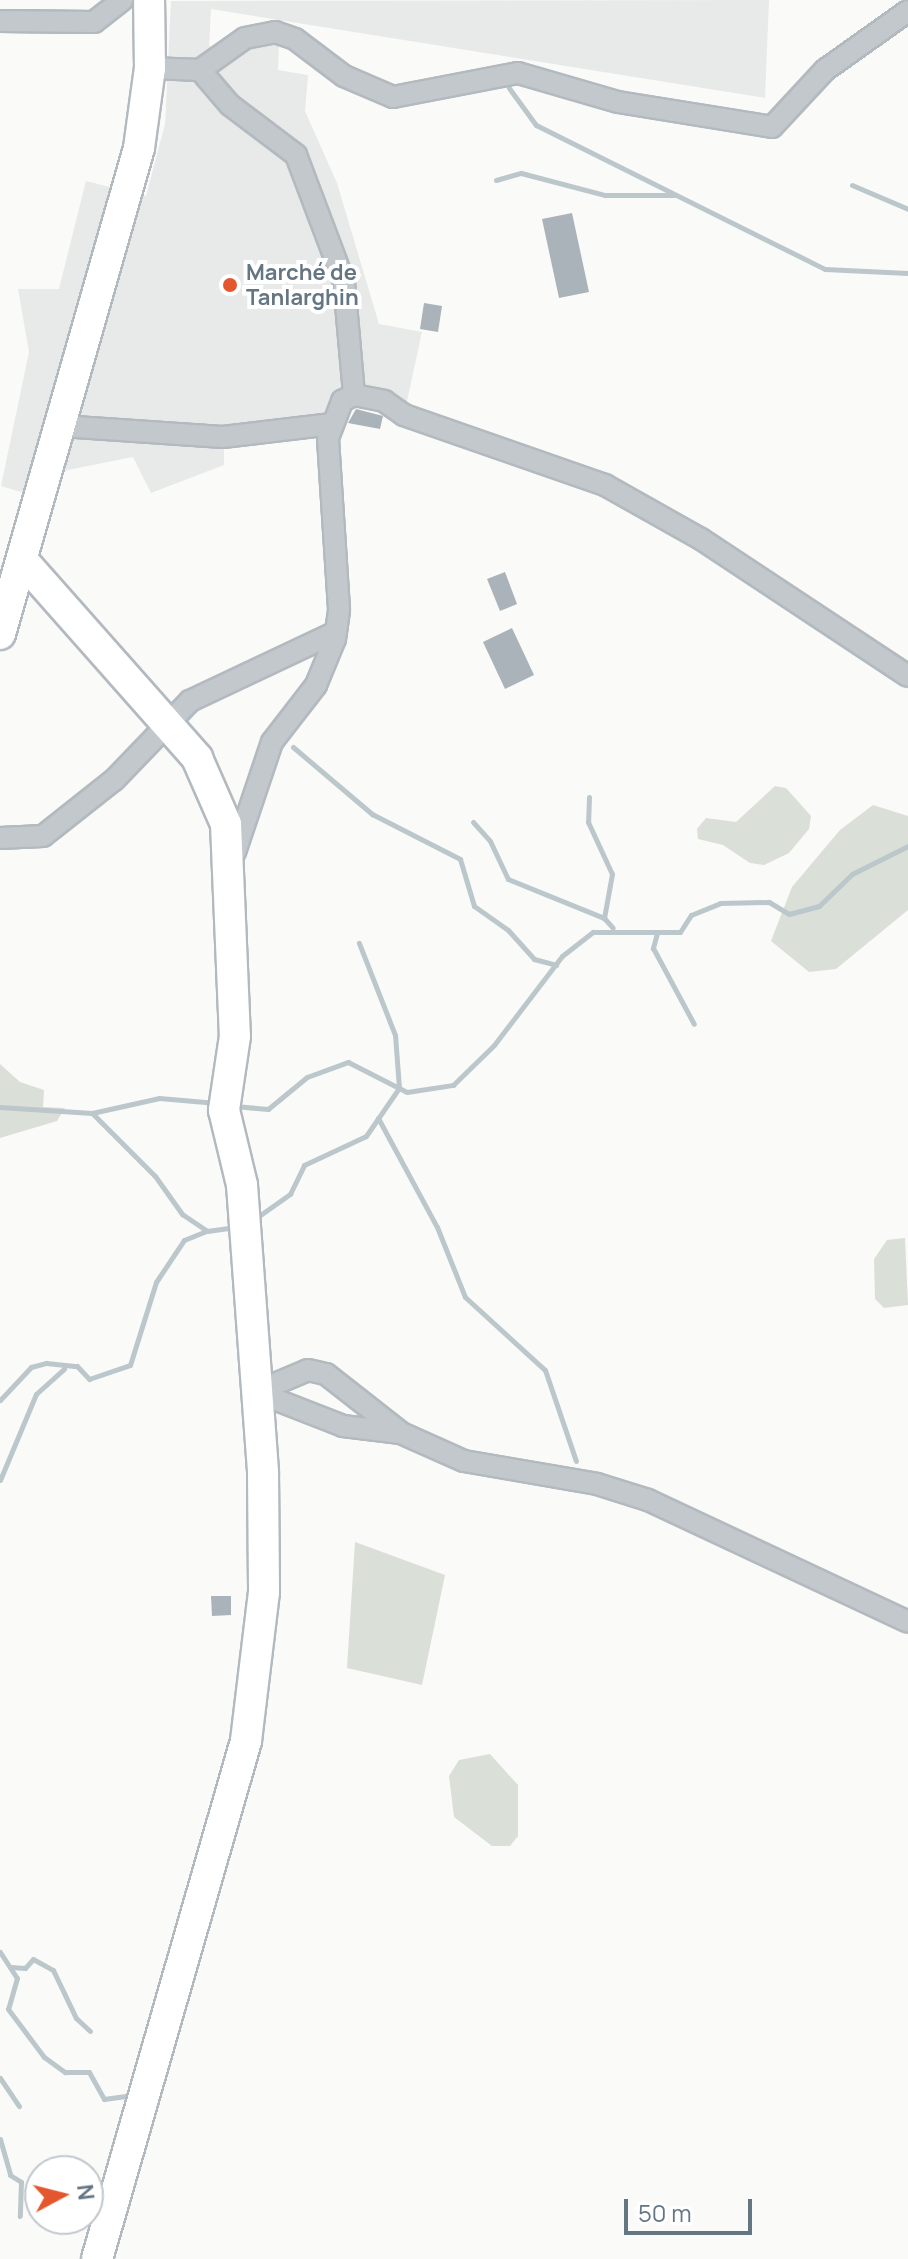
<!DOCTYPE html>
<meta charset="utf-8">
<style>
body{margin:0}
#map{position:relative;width:908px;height:2259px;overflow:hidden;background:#fafaf8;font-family:Manrope,sans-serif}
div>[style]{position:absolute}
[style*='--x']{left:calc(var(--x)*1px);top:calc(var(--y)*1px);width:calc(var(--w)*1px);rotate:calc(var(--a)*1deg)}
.built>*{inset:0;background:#e8e9e9}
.green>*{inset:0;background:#dadfd7}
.stream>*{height:5px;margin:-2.5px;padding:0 2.5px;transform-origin:2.5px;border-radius:2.5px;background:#bbc7cb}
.building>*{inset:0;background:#aab3b9}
.roads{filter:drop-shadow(2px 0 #b3babf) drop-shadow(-2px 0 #b3babf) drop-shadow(0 2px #b3babf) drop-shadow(0 -2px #b3babf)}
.street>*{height:20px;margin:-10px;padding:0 10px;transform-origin:10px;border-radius:10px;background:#c3c8cc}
.secondary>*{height:30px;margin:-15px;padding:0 15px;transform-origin:15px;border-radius:15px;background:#fff}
.dots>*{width:22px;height:22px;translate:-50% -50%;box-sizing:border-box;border:4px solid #fff;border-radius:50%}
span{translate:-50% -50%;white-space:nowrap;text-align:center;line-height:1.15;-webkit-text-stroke:8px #fff;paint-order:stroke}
.poi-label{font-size:22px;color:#657683;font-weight:700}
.left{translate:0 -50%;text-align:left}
.north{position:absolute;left:24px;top:2155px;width:80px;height:80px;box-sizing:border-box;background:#fff;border:2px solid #c1c8cd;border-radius:50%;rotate:83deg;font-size:22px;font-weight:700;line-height:32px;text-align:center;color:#657683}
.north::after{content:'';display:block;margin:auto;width:28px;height:36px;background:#e4572e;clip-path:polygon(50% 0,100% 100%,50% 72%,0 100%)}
.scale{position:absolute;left:624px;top:2199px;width:128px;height:36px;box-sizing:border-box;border:4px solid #657683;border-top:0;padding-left:10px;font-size:24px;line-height:28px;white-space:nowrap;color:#657683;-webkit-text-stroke:6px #fff;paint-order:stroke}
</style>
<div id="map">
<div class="built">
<div style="clip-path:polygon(769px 0,765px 98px,211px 9px,209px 46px,279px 45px,278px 70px,308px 75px,305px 111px,337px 183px,379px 324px,422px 332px,404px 415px,354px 395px,334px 415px,224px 437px,224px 465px,151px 493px,133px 457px,48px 474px,41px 498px,1px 486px,29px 352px,18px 289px,59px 289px,86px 181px,146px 196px,165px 124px,171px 1px)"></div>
</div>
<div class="green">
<div style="clip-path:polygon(775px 786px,786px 788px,811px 816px,809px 829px,789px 853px,764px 865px,750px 863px,723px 845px,698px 839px,697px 829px,706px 818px,736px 822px)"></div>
<div style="clip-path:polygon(873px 805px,908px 816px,908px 910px,836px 969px,809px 972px,771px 941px,792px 887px,840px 830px)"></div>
<div style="clip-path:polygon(0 1064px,20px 1082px,44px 1090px,43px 1107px,65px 1108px,57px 1121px,0 1138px)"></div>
<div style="clip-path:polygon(905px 1238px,908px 1305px,884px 1308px,875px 1299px,874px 1259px,887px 1240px)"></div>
<div style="clip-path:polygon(355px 1542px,445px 1575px,422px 1685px,347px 1668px)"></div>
<div style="clip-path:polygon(490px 1754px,518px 1785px,518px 1836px,510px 1846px,492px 1846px,454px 1817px,449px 1776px,459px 1760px)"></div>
</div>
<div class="stream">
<div style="--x:509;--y:88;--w:46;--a:53.9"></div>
<div style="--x:536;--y:125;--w:323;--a:26.5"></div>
<div style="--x:825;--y:269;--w:83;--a:2.8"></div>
<div style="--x:496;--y:180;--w:26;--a:-16"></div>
<div style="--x:521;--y:173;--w:87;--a:14.7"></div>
<div style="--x:605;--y:195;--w:69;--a:0"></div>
<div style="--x:852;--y:185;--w:61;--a:23.2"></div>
<div style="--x:293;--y:747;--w:104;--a:40.3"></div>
<div style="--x:372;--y:814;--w:99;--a:27.1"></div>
<div style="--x:460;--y:859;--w:49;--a:73.4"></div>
<div style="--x:474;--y:906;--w:42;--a:35.2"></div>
<div style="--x:508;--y:930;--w:39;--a:48"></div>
<div style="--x:534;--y:959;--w:23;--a:15"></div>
<div style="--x:589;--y:797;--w:25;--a:92"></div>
<div style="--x:588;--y:822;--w:57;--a:65.2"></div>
<div style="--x:612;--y:874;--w:45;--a:100.3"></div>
<div style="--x:473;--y:822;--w:25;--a:48"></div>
<div style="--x:490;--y:841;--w:42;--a:64.7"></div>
<div style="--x:508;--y:879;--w:104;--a:22.1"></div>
<div style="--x:604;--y:918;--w:13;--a:48"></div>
<div style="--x:657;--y:933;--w:16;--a:105"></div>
<div style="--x:653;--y:948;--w:86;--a:61.7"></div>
<div style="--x:234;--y:1106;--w:34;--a:5"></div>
<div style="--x:268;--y:1109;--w:50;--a:-39.4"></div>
<div style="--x:307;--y:1077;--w:44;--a:-20.1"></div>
<div style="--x:348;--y:1062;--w:66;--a:27"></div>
<div style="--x:407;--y:1092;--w:47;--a:-8.7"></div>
<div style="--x:453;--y:1085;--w:57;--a:-44.3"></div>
<div style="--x:494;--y:1045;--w:112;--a:-52.6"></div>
<div style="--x:562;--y:956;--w:39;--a:-38"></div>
<div style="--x:593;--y:932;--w:87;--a:0"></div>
<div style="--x:680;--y:932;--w:20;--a:-57"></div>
<div style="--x:691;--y:915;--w:31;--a:-22"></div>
<div style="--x:720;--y:903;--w:49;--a:-1.2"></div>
<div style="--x:769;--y:902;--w:23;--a:31"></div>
<div style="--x:789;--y:914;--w:31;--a:-15"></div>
<div style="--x:819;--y:906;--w:46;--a:-44.1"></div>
<div style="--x:852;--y:874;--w:63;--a:-26.6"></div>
<div style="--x:0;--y:1107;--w:92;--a:3.7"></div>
<div style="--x:92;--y:1113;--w:89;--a:45"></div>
<div style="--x:155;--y:1176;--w:47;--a:54.6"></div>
<div style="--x:182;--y:1214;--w:30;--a:34"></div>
<div style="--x:207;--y:1231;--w:29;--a:-8"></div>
<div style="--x:92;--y:1113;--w:69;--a:-12.6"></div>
<div style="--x:159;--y:1098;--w:58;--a:4.9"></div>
<div style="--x:378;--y:1118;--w:124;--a:61.6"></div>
<div style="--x:437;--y:1227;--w:75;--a:68.2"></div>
<div style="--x:465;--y:1297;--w:108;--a:42.4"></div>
<div style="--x:545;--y:1370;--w:96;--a:71.2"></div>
<div style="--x:256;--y:1218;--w:42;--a:-35.2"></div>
<div style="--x:290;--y:1194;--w:32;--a:-64"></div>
<div style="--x:304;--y:1165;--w:68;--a:-25.1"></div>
<div style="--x:366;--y:1136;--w:58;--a:-55.5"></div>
<div style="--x:399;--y:1088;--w:53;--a:-94.3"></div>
<div style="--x:395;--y:1035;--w:99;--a:-111.4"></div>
<div style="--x:0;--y:1400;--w:45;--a:-46.8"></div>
<div style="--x:31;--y:1367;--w:16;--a:-15"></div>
<div style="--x:46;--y:1363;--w:31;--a:6"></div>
<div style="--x:77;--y:1366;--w:18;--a:47"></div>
<div style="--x:89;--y:1379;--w:43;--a:-18.9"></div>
<div style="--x:130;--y:1365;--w:87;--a:-72.6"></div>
<div style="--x:156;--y:1282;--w:50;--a:-56.3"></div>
<div style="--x:184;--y:1240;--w:24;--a:-22"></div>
<div style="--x:0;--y:1480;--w:93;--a:-67.3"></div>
<div style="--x:36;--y:1394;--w:38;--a:-42"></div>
<div style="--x:0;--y:1952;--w:31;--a:57"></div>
<div style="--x:17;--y:1978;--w:32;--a:106"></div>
<div style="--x:8;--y:2009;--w:60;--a:53.1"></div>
<div style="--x:44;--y:2057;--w:26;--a:36"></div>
<div style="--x:65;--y:2072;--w:24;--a:0"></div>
<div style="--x:89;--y:2072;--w:31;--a:61"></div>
<div style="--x:104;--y:2099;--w:22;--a:-8"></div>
<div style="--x:11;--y:1967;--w:14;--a:4"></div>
<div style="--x:25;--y:1968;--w:12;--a:-48"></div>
<div style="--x:33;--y:1959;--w:23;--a:29"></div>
<div style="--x:53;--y:1970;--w:53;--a:64.4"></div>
<div style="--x:76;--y:2018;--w:19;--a:43"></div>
<div style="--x:0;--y:2078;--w:34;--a:56"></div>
<div style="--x:0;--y:2139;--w:37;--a:74"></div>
<div style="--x:10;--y:2175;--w:13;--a:32"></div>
<div style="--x:21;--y:2182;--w:34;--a:92"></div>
</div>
<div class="building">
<div style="clip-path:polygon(572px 213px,589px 292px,559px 298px,542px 219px)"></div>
<div style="clip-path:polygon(424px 303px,442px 306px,438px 332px,420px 329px)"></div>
<div style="clip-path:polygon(356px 409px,383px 416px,380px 429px,348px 423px)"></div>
<div style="clip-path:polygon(505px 572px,517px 604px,500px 611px,487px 579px)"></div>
<div style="clip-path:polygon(512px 628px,534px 675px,505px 689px,483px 642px)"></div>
<div style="clip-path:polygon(211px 1596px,231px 1596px,231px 1615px,212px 1616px)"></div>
</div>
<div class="roads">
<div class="street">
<div style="--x:0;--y:21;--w:94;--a:0.6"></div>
<div style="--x:94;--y:22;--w:36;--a:-38"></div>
<div style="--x:150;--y:68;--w:50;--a:2.3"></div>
<div style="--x:200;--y:70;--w:46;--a:49.4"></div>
<div style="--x:230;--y:105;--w:83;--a:37.1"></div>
<div style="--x:296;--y:155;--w:136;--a:69.3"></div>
<div style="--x:344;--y:282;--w:113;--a:84.9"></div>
<div style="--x:200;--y:70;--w:55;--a:-35.4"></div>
<div style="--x:245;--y:38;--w:31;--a:-11"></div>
<div style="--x:275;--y:32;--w:21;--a:19"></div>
<div style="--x:295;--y:39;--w:61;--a:37.1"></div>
<div style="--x:344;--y:76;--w:53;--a:23.2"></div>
<div style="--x:393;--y:97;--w:127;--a:-10.9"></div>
<div style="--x:518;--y:73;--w:104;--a:16.2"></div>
<div style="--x:618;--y:102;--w:156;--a:9.2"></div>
<div style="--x:772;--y:127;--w:78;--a:-47.1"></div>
<div style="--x:825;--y:70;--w:102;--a:-35.4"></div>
<div style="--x:61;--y:426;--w:162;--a:3.9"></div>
<div style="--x:223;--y:437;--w:110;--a:-6.8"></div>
<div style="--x:0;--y:838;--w:43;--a:-2.7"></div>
<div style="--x:43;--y:836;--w:90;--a:-38.3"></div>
<div style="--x:114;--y:780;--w:110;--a:-46.1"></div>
<div style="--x:190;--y:701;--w:161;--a:-25.3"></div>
<div style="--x:235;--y:852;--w:116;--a:-71.4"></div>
<div style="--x:272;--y:742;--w:72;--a:-52.3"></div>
<div style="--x:316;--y:685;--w:50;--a:-67.6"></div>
<div style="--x:335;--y:639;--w:30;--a:-82"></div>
<div style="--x:339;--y:609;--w:171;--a:-93.7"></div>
<div style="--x:328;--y:438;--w:40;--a:-69"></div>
<div style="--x:342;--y:401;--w:13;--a:-27"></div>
<div style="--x:354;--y:395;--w:31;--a:11"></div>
<div style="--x:384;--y:401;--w:24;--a:35"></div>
<div style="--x:404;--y:415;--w:213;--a:19.2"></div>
<div style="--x:605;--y:485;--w:110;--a:29.4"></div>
<div style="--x:701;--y:539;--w:248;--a:33.5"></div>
<div style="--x:256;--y:1392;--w:93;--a:21.3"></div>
<div style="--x:343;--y:1426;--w:58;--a:6.9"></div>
<div style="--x:401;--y:1433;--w:69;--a:24"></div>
<div style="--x:464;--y:1461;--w:135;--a:9.8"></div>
<div style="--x:597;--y:1484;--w:53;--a:17.4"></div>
<div style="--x:648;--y:1500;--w:287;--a:25.1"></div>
<div style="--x:256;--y:1392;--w:56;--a:-22.9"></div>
<div style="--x:308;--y:1370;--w:18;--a:13"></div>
<div style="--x:326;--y:1374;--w:93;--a:38"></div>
</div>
<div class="secondary">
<div style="--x:23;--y:561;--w:263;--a:48.5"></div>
<div style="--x:197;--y:758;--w:72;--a:66.3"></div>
<div style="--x:226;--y:824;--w:212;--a:87.6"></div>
<div style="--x:235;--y:1036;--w:75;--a:98.5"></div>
<div style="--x:224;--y:1110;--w:77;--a:76.5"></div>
<div style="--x:242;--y:1185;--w:289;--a:85.8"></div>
<div style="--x:263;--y:1473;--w:119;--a:89.5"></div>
<div style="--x:264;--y:1592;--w:150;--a:96.9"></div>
<div style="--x:246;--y:1741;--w:539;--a:106.05"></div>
<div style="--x:0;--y:634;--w:505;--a:-74.04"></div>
<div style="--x:139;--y:148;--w:81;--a:-82.2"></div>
<div style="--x:150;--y:68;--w:68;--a:-90.8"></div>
</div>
</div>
<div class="dots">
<div style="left:230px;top:285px;background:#e4572e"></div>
</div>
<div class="poi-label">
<span class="left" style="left:246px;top:285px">Marché de<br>Tanlarghin</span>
</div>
<div class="north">N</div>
<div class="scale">50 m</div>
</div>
